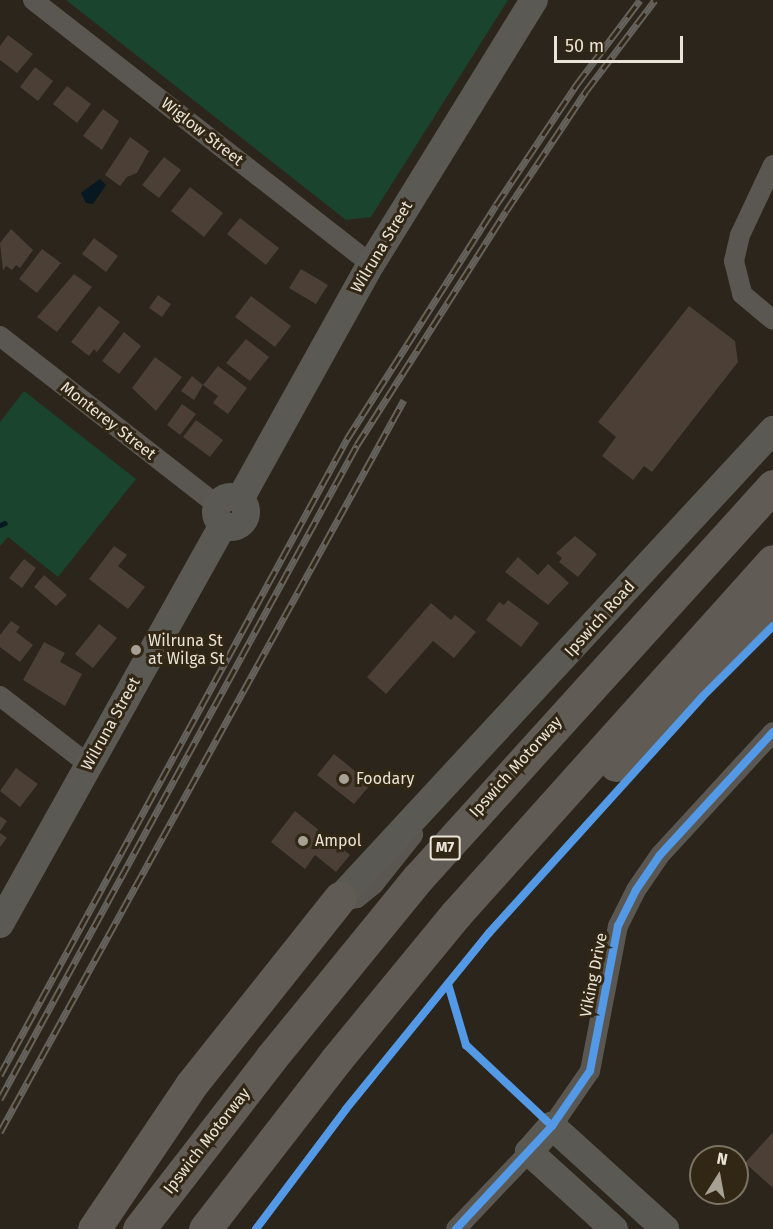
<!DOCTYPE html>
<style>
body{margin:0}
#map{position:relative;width:773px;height:1229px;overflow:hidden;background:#2b251b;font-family:"Fira Sans",sans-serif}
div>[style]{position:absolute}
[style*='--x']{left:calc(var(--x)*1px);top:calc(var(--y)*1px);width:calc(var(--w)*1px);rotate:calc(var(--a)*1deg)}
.green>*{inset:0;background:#1a442d}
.water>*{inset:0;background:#071820}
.stream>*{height:5px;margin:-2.5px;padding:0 2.5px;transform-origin:2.5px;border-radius:2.5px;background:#071820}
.building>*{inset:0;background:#4c3f36}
.street>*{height:20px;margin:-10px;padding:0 10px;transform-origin:10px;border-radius:10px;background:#5a5752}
.secondary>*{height:28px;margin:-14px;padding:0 14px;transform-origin:14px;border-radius:14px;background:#5b5954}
.secondary>.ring{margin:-14px;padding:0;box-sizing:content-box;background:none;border:28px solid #5b5954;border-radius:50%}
.highway>*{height:33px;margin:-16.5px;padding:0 16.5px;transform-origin:16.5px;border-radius:16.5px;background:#605c55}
.rail>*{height:7px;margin-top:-3.5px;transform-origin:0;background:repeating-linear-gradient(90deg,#322614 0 14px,#66625d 0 28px);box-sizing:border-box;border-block:2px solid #66625d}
.cycleway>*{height:8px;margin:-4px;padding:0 4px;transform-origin:4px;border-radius:4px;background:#5399e6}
.dots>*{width:16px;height:16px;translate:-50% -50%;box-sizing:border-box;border:3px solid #322614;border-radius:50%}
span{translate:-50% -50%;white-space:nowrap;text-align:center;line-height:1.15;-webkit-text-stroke:6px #322614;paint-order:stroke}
.shield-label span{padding:2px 4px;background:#322614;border:2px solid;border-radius:4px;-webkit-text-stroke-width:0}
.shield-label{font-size:15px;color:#eae3d7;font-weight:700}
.street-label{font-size:16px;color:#eae3d7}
.poi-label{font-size:16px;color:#eae3d7}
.left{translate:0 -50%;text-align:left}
.north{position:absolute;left:689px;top:1145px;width:60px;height:60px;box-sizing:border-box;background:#322614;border:2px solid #7c7262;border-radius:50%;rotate:11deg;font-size:16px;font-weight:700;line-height:24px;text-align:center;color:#eae3d7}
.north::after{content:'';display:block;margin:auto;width:21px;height:27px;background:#a7a095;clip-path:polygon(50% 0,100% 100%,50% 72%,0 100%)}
.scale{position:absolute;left:554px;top:36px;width:129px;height:27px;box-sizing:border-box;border:3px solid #eae3d7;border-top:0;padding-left:8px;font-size:18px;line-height:21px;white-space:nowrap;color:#eae3d7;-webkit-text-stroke:4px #322614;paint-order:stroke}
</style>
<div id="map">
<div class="green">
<div style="clip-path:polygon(66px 0,508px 0,371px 217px,346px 220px)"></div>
<div style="clip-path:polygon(24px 391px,136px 479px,58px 577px,8px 537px,0 546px,0 422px)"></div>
</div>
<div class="water">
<div style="clip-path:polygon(100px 179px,106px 185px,93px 204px,86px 203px,81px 193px)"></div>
</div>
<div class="stream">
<div style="--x:0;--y:525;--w:5;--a:-22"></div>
</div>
<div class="building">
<div style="clip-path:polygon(8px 35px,33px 54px,17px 73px,0 60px,0 46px)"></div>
<div style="clip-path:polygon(35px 67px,53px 81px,38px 101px,20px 87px)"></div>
<div style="clip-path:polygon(67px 86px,91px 104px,77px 123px,53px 104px)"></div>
<div style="clip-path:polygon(103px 109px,119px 121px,102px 150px,83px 136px)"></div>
<div style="clip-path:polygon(130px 137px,149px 151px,137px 173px,127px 177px,120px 186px,105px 175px)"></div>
<div style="clip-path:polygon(164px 157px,181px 170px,159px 198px,142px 185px)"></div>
<div style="clip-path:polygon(190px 187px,223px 213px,204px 237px,171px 211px)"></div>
<div style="clip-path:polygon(240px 218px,279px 248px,266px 265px,227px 234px)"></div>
<div style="clip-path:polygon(11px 229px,33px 250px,20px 268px,16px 265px,12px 270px,6px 266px,3px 271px,0 243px)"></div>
<div style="clip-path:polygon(94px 238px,118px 256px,106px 272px,82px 254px)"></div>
<div style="clip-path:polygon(42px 249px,61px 263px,37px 293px,19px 279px)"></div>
<div style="clip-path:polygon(301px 269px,328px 285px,316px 304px,289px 288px)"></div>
<div style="clip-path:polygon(74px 274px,92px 287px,57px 332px,37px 317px)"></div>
<div style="clip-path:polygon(158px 295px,171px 304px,162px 317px,149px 308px)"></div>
<div style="clip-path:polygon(251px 296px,291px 326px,275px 347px,235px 317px)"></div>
<div style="clip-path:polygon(99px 306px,120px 322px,97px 352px,94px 349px,89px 356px,71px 342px)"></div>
<div style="clip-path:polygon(689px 306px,735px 341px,738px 362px,652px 472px,644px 466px,633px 480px,602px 456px,616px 437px,598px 422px)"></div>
<div style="clip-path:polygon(124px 332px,141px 346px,119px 374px,102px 361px)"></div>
<div style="clip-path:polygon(246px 339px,269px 357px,250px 381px,226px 363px)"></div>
<div style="clip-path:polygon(155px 357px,182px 377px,156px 411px,132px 388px)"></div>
<div style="clip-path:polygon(218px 366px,247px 388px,228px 414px,213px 403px,218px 396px,203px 385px)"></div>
<div style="clip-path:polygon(192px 376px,203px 385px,194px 400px,181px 391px)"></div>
<div style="clip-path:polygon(182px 404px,196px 414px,180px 435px,167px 425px)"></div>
<div style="clip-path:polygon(196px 420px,223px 440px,210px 457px,183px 437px)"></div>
<div style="clip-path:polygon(575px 536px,597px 554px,578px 577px,559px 562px,562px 558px,556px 553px)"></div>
<div style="clip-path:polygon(114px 546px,127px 555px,118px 566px,145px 587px,128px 609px,89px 579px)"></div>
<div style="clip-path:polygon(518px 557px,538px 575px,548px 564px,569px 583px,548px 605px,505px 572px)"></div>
<div style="clip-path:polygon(24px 559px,36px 568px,22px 588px,9px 578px)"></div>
<div style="clip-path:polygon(44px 575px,67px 595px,56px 606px,34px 587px)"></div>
<div style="clip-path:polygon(508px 600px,539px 623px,521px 647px,486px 620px,499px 602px,504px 605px)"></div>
<div style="clip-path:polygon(431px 603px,451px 620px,455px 615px,476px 632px,454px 658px,433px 641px,386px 694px,367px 677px)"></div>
<div style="clip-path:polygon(11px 621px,20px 627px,16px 632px,33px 645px,20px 662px,0 647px,0 635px)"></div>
<div style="clip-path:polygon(99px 624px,117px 638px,93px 668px,75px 654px)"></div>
<div style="clip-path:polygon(44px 642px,65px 653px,60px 662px,82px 674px,65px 706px,23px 680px)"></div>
<div style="clip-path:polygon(334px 754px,371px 784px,354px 804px,317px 775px)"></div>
<div style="clip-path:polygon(16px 768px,38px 784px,20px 807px,0 791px)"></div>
<div style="clip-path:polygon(295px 811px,350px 855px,336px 872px,315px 855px,305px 869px,271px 842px)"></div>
<div style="clip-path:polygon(0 816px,7px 821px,0 831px)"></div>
<div style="clip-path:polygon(0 833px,7px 838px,0 847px)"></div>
<div style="clip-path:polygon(773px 1132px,773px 1188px,745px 1163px)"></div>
</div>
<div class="street">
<div style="--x:33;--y:0;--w:429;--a:38"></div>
<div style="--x:773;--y:165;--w:77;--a:115.2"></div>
<div style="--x:740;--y:235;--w:27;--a:103"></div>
<div style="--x:734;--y:261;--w:34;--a:76"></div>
<div style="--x:742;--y:294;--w:40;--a:40"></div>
<div style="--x:0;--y:336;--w:275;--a:37.9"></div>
<div style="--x:0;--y:696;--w:111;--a:37.7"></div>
<div style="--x:345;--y:900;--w:12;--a:-9"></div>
<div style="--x:357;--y:898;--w:22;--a:-39"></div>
<div style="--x:374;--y:884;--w:63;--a:-51.5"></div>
<div style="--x:552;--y:1126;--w:67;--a:-55.4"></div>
<div style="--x:590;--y:1071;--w:148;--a:-79.1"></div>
<div style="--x:618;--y:926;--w:40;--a:-63.4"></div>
<div style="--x:636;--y:890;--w:42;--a:-55.6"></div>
<div style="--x:660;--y:855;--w:167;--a:-47.4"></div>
<div style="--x:456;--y:1229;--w:106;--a:-46.5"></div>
</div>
<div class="secondary">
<div class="ring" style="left:216px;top:497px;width:2px;height:2px"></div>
<div style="--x:240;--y:499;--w:269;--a:-60.9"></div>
<div style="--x:371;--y:264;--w:310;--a:-58.3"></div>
<div style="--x:340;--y:898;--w:638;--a:-47.22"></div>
<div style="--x:0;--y:924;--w:457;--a:-60.8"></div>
<div style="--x:614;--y:1229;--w:115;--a:-137.8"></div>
<div style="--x:529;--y:1152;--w:35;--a:-49"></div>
<div style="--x:552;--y:1126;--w:153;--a:42.3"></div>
</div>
<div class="highway">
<div style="--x:616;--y:765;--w:226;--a:-46.1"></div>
<div style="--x:94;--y:1229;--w:174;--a:-56"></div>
<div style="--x:191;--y:1085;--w:239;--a:-51.5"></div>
<div style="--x:139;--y:1229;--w:216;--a:-52.3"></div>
<div style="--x:271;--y:1058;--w:232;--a:-50.8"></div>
<div style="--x:418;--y:878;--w:529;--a:-47.84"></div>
<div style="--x:205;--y:1229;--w:214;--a:-52.2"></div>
<div style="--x:336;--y:1060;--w:189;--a:-50.6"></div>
<div style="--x:456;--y:914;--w:474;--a:-48.1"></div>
</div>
<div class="rail">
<div style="--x:0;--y:1075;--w:725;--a:-61.38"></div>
<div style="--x:347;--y:439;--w:277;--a:-57.5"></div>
<div style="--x:496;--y:205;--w:146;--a:-56.2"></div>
<div style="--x:577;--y:84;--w:105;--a:-53.1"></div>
<div style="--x:0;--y:1099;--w:745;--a:-61.37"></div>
<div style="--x:357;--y:445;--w:277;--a:-57.5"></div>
<div style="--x:506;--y:211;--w:144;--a:-56.3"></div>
<div style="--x:586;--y:91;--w:114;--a:-52.8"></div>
<div style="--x:0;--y:1132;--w:836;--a:-61.11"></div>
</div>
<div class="cycleway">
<div style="--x:448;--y:984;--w:64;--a:73.6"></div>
<div style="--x:466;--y:1045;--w:118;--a:43.3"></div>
<div style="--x:256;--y:1229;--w:150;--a:-53.1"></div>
<div style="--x:346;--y:1109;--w:227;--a:-50.9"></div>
<div style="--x:489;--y:933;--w:318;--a:-47.9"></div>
<div style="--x:702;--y:697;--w:100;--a:-45"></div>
<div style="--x:456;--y:1229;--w:141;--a:-47"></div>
<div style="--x:552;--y:1126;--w:67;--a:-55.4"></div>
<div style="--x:590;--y:1071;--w:148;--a:-79.1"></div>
<div style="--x:618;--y:926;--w:40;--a:-63.4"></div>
<div style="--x:636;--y:890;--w:42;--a:-55.6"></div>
<div style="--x:660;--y:855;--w:167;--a:-47.4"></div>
</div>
<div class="dots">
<div style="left:136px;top:650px;background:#a7a095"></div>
<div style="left:344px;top:779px;background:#a7a095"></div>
<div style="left:303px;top:841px;background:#a7a095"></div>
</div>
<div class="shield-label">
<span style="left:445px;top:848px">M7</span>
</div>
<div class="street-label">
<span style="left:202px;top:132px;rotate:38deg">Wiglow Street</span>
<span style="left:382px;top:247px;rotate:-59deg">Wilruna Street</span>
<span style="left:108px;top:421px;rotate:38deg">Monterey Street</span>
<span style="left:600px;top:619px;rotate:-48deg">Ipswich Road</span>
<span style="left:111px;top:724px;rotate:-61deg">Wilruna Street</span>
<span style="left:516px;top:767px;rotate:-48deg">Ipswich Motorway</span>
<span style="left:594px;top:975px;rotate:-79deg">Viking Drive</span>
<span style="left:207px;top:1141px;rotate:-52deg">Ipswich Motorway</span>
</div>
<div class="poi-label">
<span class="left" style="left:148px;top:650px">Wilruna St<br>at Wilga St</span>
<span class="left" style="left:356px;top:779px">Foodary</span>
<span class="left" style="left:315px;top:841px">Ampol</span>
</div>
<div class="north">N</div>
<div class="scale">50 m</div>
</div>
